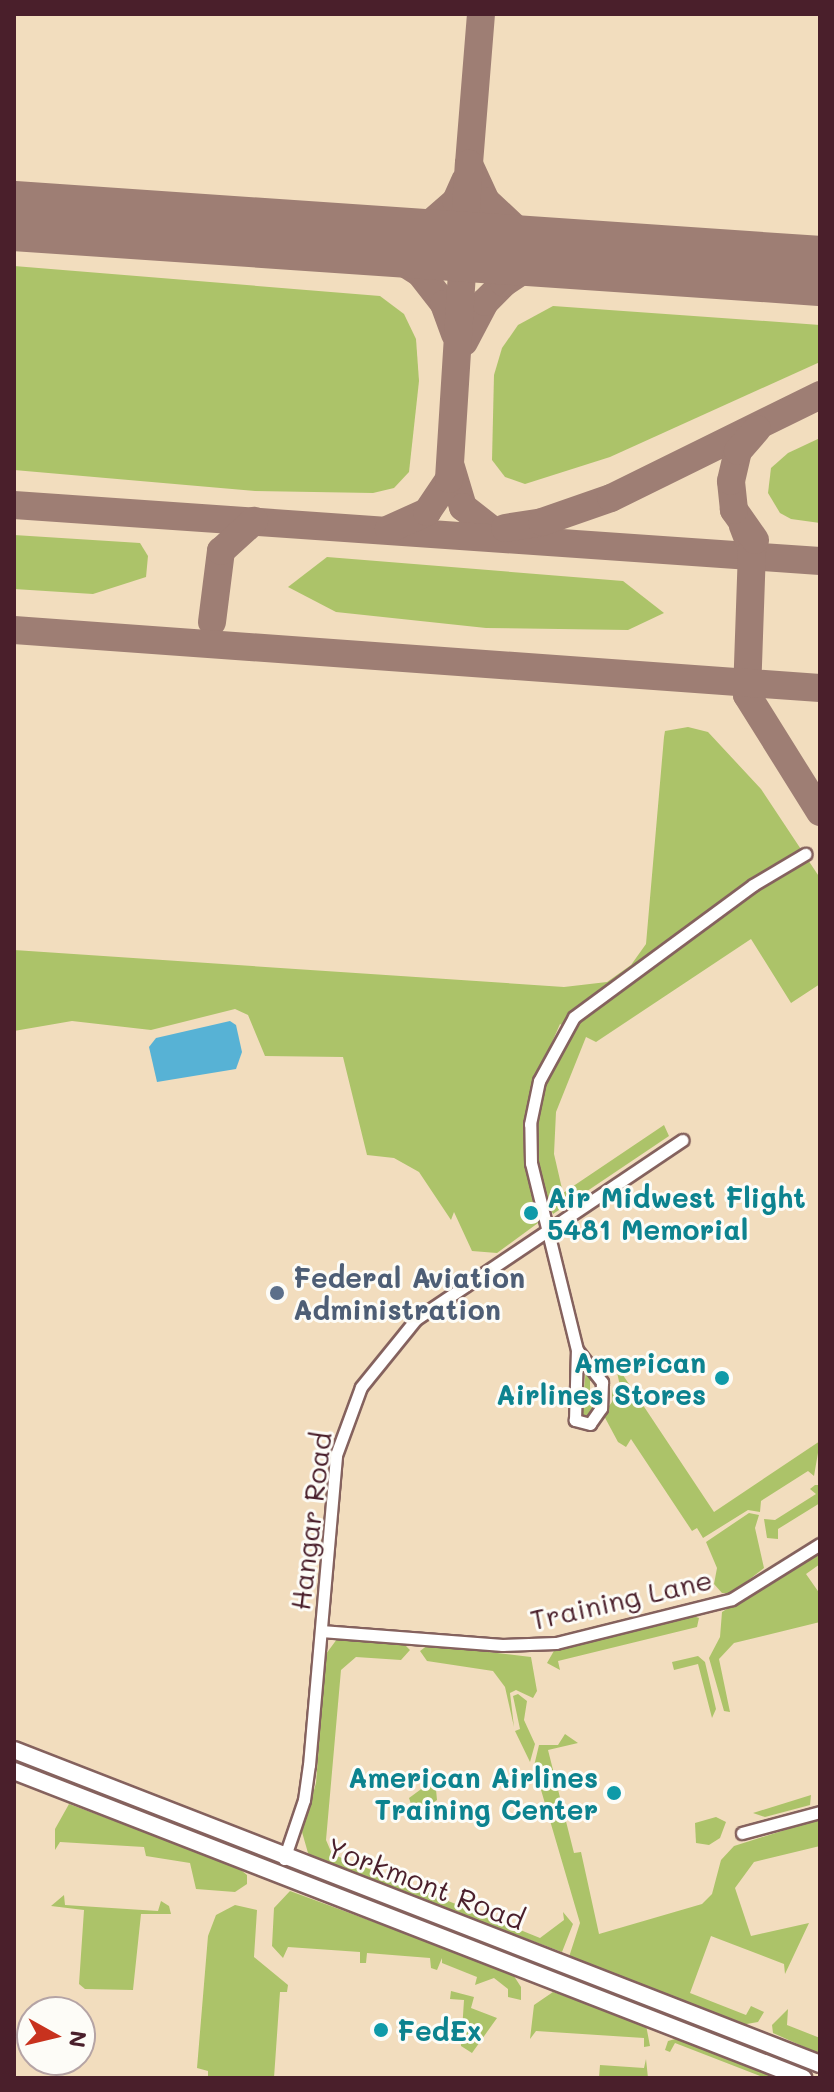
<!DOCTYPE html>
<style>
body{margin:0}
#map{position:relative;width:834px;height:2092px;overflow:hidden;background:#f2ddbe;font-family:Mali,sans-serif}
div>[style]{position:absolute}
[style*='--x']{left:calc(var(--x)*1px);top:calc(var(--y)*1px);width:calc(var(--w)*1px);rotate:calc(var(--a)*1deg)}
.green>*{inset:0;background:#acc369}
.water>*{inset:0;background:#57b2d5}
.taxiway>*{height:28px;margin:-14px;padding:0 14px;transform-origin:14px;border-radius:14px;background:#9e7e74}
.runway>*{height:70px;margin:-35px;padding:0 35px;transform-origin:35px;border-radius:35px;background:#9e7e74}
.roads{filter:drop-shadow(2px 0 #85625e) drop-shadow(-2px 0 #85625e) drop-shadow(0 2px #85625e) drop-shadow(0 -2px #85625e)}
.street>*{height:11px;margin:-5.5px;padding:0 5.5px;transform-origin:5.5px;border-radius:5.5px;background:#fff}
.secondary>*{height:16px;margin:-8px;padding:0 8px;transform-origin:8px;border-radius:8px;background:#fff}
.dots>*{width:22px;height:22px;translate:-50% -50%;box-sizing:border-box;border:4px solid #fdfcf7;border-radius:50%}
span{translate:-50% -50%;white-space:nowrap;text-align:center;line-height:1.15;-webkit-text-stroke:6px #fdfcf7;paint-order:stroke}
.culture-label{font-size:28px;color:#0d838f;font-weight:700}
.left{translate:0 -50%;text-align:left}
.right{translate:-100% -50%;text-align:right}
.service-label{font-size:28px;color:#4e5e75;font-weight:700}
.street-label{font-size:28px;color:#4a1f2b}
.frame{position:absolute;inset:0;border:16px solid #4a1f2b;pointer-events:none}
.north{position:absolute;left:16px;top:1996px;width:80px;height:80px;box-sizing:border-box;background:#fdfcf7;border:2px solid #b5a4a5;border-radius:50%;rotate:98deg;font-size:22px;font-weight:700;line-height:32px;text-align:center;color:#4a1f2b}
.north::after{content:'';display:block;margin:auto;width:28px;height:36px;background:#c8321e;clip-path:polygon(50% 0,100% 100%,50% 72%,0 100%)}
</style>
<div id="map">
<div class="green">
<div style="clip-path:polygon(14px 266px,380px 296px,404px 314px,416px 339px,419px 381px,409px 472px,394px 488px,373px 493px,255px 491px,14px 470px)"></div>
<div style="clip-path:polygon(553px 306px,820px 325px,820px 362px,610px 457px,525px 484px,505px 477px,492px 460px,494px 375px,502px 348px,518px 325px)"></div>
<div style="clip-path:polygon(820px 438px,820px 523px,791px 519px,780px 513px,768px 493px,771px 468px,788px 453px)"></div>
<div style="clip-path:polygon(14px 535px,140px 543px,148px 556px,146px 577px,93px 594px,14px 589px)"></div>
<div style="clip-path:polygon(327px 557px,623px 581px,664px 613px,628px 630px,486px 628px,336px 612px,288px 587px)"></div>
<div style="clip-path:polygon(688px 727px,708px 732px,761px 789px,820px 878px,820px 984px,791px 1003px,751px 939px,596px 1042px,586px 1037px,556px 1112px,554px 1154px,563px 1193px,664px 1125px,669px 1136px,553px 1214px,544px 1196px,535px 1140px,549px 1071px,573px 1031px,560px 1024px,535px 1081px,525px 1125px,538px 1223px,497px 1253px,472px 1251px,454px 1212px,451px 1220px,419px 1172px,394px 1158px,367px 1155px,343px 1057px,265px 1056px,248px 1015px,235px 1009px,151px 1030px,72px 1021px,14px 1031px,14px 950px,564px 987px,607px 982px,631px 965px,646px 944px,664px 737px,665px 731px)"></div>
<div style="clip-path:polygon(615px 1363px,714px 1512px,820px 1441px,814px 1476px,808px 1471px,761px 1501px,760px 1512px,748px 1510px,703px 1538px,697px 1528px,692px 1531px,631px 1439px,626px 1447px,618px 1442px,603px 1414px,612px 1402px,612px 1390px,620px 1386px)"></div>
<div style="clip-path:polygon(586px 1370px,597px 1379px,590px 1381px,590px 1398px,596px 1402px,589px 1418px,581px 1416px)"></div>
<div style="clip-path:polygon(815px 1485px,820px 1485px,820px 1503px,778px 1529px,778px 1539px,767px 1538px,764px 1519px,775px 1520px,816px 1494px,810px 1489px)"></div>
<div style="clip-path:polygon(749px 1513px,759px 1515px,755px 1528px,764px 1568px,732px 1593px,722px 1593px,714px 1584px,717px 1568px,706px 1542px)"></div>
<div style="clip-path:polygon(820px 1551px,820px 1564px,806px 1574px,820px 1594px,820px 1622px,734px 1643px,719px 1659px,730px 1712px,724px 1711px,709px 1658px,720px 1637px,722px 1612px)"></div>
<div style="clip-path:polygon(693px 1616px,699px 1618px,697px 1627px,558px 1661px,560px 1670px,547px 1663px,555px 1649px)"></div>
<div style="clip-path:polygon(337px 1639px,404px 1644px,410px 1650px,401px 1660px,356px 1657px,341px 1670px,326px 1840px,332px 1854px,540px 1938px,564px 1920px,563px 1912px,573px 1924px,562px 1952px,321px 1862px,308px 1853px,302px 1832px,316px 1783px,326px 1654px)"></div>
<div style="clip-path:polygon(428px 1645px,531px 1657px,537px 1691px,533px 1698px,516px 1690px,510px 1693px,514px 1727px,505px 1687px,493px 1671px,427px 1661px,420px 1651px)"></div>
<div style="clip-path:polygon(698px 1656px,705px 1662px,716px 1709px,712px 1718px,698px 1664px,674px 1670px,672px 1662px)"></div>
<div style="clip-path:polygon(518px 1694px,527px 1701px,524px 1720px,535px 1744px,530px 1762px,515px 1731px,520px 1729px,513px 1696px)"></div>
<div style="clip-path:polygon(565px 1734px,578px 1743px,548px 1750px,574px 1853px,581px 1852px,599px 1934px,702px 1904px,712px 1894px,721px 1860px,734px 1846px,820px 1819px,820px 1846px,754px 1862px,735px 1888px,751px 1936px,809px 1923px,785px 1974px,784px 1964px,711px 1936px,690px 1993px,746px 2015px,751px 2006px,764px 2012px,758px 2022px,741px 2025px,569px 1957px,580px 1923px,534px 1766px,539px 1745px,558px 1745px)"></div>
<div style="clip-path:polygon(435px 1779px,437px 1800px,415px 1816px,409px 1798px)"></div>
<div style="clip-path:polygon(811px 1795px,810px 1805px,765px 1817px,753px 1813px)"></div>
<div style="clip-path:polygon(69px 1804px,236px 1866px,247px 1875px,247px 1884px,235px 1892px,196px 1889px,190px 1863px,146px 1856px,144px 1847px,60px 1842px,55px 1850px,55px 1829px)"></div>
<div style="clip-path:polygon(716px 1817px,726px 1822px,720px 1838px,709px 1845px,696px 1843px,695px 1823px)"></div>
<div style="clip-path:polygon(293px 1867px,488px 1942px,489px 1947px,292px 1871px)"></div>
<div style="clip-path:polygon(290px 1891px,512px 1973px,521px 1987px,521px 2000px,508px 1997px,508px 1989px,494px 1978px,475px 1985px,477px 1977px,442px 1963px,442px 1958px,437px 1970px,431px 1968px,430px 1958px,367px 1953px,366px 1963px,360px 1963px,360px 1952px,288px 1947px,283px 1958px,272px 1946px,274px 1908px)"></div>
<div style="clip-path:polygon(64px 1895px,65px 1905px,158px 1911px,161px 1901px,169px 1906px,171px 1914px,141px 1914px,133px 1990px,85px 1989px,79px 1984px,84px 1910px,51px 1906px)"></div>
<div style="clip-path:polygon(235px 1905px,257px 1910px,254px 1957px,288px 1985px,287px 1992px,280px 1992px,274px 2078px,208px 2078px,208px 2071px,197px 2068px,208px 1936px,216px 1915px)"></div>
<div style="clip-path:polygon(451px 1991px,474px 1997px,471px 2008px,497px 2018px,472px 2053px,461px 2046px,464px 2000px,450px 1999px)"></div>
<div style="clip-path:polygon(553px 1992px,646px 2025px,650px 2046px,644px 2047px,644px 2038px,536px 2031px,530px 2039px,534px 2005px)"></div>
<div style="clip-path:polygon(788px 2009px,787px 2025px,820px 2038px,820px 2054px,773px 2033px,772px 2025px)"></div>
<div style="clip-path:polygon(679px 2038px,784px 2078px,765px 2078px,675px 2043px,670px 2052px,665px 2050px,668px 2041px)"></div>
<div style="clip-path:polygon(646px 2059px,648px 2078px,599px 2078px,600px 2065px,644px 2068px)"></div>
</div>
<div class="water">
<div style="clip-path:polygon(230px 1021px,236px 1025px,242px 1052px,236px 1069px,157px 1082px,149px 1047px,156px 1038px)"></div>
</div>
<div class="taxiway">
<div style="--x:481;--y:14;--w:150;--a:94.6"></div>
<div style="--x:469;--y:164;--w:41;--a:65.3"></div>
<div style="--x:486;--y:201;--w:41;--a:43"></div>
<div style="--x:516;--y:229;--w:58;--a:25.7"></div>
<div style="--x:14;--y:212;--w:22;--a:13"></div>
<div style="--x:359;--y:238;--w:66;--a:-7.9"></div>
<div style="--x:424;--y:229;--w:43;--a:-41.2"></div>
<div style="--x:456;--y:201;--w:22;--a:-66"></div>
<div style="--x:350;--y:239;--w:30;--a:15"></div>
<div style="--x:379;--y:247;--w:49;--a:32.4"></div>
<div style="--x:420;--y:273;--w:39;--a:52"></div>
<div style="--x:444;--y:304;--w:32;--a:70"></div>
<div style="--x:464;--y:342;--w:45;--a:-62.3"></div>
<div style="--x:485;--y:302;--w:27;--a:-45"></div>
<div style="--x:504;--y:283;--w:25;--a:-34"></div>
<div style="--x:525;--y:269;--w:50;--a:-17.4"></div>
<div style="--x:451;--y:467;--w:42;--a:73.3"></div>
<div style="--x:463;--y:507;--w:47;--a:38.1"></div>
<div style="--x:14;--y:505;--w:808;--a:3.97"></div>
<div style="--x:743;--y:526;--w:26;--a:69"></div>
<div style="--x:752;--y:550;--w:145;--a:92"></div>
<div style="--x:747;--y:695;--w:138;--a:58"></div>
<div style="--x:505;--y:528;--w:37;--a:-9"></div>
<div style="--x:542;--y:522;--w:73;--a:-19.2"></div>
<div style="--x:611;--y:498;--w:233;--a:-26.2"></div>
<div style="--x:389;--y:529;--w:42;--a:-24.1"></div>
<div style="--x:427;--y:512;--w:40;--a:-56"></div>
<div style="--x:449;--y:479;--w:316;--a:-86.4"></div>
<div style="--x:755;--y:540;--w:37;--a:-125"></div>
<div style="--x:734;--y:510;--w:29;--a:-96"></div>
<div style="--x:731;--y:481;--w:31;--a:-77"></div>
<div style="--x:738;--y:451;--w:29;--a:-49"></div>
<div style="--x:212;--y:622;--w:72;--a:-82.8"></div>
<div style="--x:221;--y:551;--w:45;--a:-42.3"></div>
<div style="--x:14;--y:630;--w:808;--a:4.12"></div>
</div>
<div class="runway">
<div style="--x:14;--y:216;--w:808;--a:3.9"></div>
</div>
<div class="roads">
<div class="street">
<div style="--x:577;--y:1350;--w:41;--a:52"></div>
<div style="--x:602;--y:1382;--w:26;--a:92"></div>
<div style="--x:601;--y:1408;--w:19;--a:125"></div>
<div style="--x:590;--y:1424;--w:16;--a:-165"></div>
<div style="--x:575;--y:1420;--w:70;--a:-88.4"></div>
<div style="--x:577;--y:1350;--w:193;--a:-103.8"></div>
<div style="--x:531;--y:1163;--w:39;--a:-91"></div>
<div style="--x:530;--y:1124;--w:44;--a:-78.2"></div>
<div style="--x:539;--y:1081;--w:73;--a:-61.3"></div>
<div style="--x:574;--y:1017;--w:222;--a:-36.4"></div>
<div style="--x:753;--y:885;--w:61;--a:-30.8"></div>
<div style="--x:321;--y:1631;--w:182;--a:4.4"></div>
<div style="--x:502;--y:1645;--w:54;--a:-2.1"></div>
<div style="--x:556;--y:1643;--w:181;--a:-14"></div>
<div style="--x:732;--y:1599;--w:104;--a:-32"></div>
<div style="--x:742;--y:1833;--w:81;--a:-15.1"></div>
<div style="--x:284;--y:1859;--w:62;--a:-71.3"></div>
<div style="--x:304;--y:1800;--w:35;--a:-82"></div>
<div style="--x:309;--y:1765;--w:311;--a:-85"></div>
<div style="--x:336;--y:1455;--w:72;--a:-69.8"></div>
<div style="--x:361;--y:1387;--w:87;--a:-51"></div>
<div style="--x:416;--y:1319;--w:321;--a:-33.9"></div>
</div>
<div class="secondary">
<div style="--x:14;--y:1750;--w:865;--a:21.28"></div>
<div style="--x:14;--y:1771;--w:847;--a:21.26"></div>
</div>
</div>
<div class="dots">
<div style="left:531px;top:1213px;background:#0f9aa8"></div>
<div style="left:277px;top:1293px;background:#5c6f8a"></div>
<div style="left:722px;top:1378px;background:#0f9aa8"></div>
<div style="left:614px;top:1793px;background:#0f9aa8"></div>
<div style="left:381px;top:2030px;background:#0f9aa8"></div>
</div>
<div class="culture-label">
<span class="left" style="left:547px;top:1213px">Air Midwest Flight<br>5481 Memorial</span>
<span class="right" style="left:706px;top:1378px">American<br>Airlines Stores</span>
<span class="right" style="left:598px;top:1793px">American Airlines<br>Training Center</span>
<span class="left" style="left:397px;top:2030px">FedEx</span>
</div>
<div class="service-label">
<span class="left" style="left:293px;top:1293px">Federal Aviation<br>Administration</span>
</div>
<div class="street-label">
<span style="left:310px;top:1521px;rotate:-83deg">Hangar Road</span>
<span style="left:621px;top:1599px;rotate:-13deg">Training Lane</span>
<span style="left:426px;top:1883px;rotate:21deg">Yorkmont Road</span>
</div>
<div class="frame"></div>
<div class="north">N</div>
</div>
